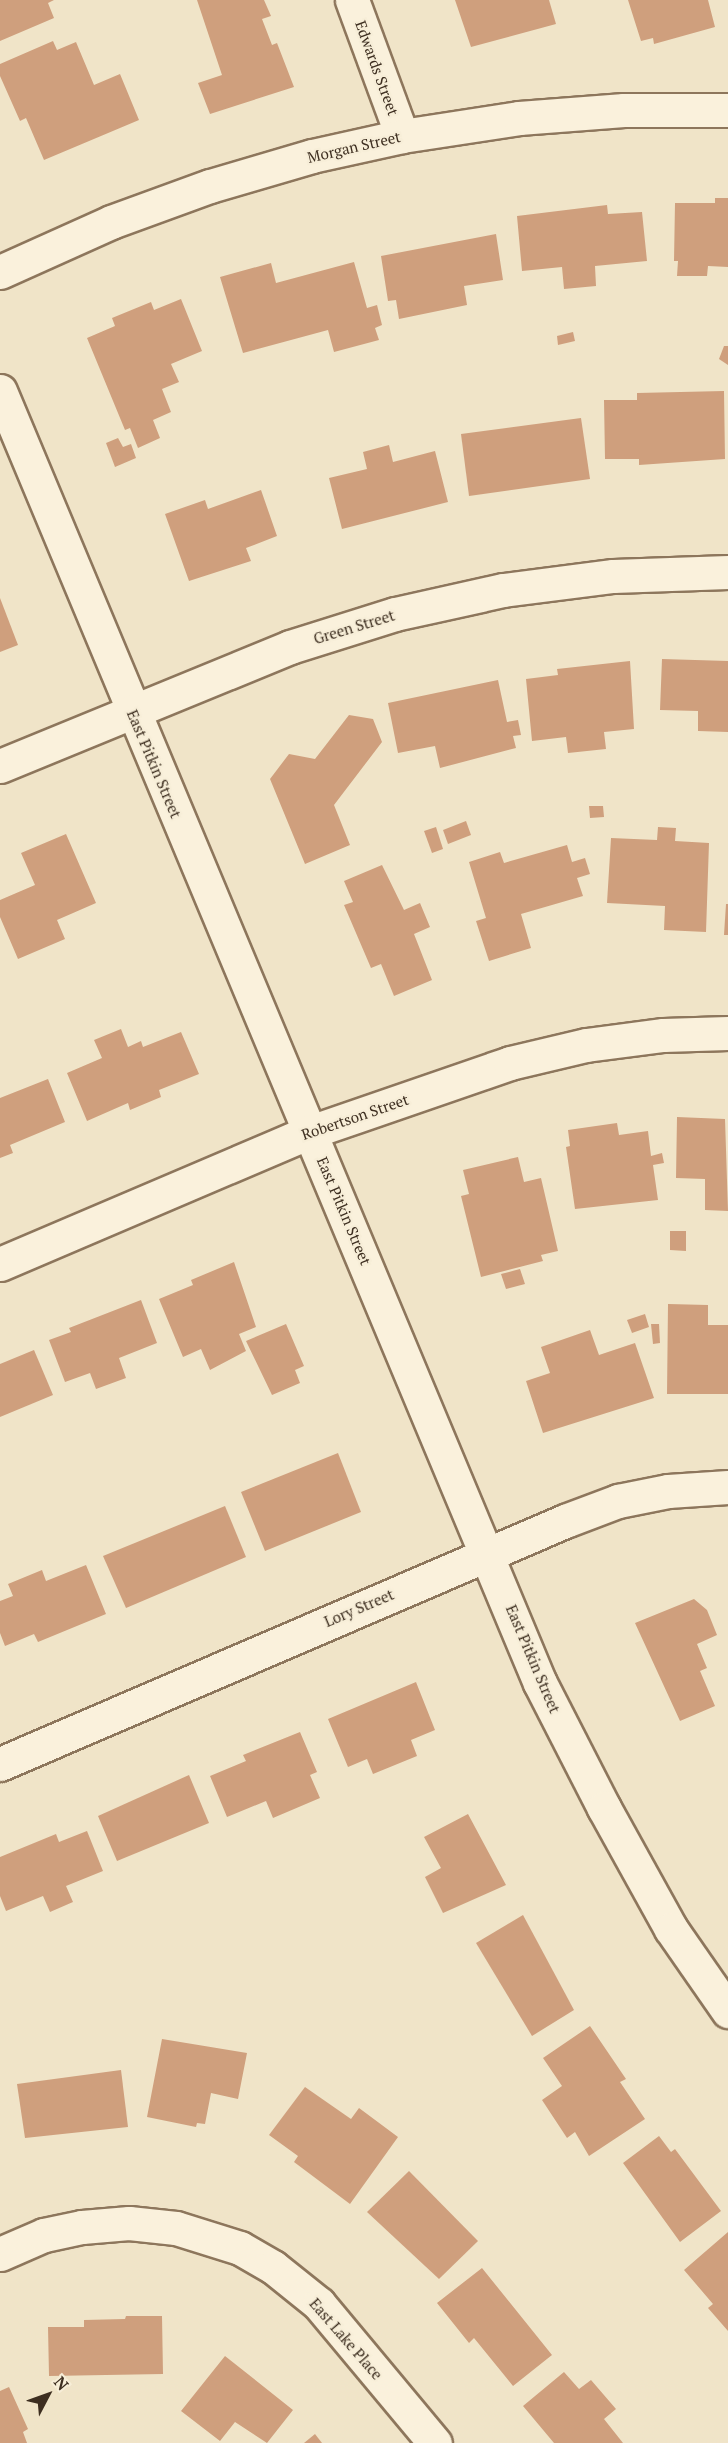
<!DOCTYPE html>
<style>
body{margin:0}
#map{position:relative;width:728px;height:2443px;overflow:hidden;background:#f0e4c8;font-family:"PT Serif",serif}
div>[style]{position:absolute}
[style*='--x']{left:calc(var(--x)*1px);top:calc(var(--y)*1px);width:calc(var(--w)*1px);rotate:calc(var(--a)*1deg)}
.building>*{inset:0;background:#cf9f7d}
.roads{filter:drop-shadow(2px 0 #8d765c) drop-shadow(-2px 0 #8d765c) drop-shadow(0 2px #8d765c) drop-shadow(0 -2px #8d765c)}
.minor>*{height:33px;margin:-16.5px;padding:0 16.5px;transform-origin:16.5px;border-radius:16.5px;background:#faf1dc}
span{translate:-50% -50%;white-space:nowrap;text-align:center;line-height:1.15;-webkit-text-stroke:4.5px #f7eed8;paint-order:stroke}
.street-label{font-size:15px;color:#3d2e20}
.north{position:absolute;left:18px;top:2365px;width:60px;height:60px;-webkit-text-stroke:4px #f7eed8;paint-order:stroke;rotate:49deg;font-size:16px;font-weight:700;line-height:24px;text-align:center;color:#3d2e20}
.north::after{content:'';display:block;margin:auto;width:21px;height:27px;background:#3d2e20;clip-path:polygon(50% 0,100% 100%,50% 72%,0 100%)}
</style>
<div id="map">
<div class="building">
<div style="clip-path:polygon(0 0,54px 0,48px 3px,54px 18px,0 41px)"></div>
<div style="clip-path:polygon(197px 0,264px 0,271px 16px,262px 19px,272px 45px,277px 43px,294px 87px,210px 114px,198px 83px,222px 75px)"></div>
<div style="clip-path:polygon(455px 0,549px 0,556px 24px,471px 47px)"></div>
<div style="clip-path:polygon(628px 0,708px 0,715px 27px,654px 44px,653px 38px,641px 41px)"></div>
<div style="clip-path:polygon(53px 41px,57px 50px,76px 42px,94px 85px,120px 74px,139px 120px,44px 160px,26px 118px,20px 121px,0 76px,0 64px)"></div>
<div style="clip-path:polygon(715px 198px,728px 198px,728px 267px,708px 266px,707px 276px,677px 276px,678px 261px,674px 261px,675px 203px,715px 203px)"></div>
<div style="clip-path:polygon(607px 205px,608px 214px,642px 212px,647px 261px,595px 266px,596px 286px,564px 289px,562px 267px,522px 271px,517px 216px)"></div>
<div style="clip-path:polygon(496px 234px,503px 280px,464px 286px,467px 305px,399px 319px,396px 300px,388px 301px,381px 256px)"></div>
<div style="clip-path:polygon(354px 262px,367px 308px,377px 305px,382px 325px,375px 328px,379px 340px,334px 352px,328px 330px,243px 353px,220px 277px,271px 263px,276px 283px)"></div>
<div style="clip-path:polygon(181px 299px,202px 351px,171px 364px,179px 382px,162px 389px,171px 412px,153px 420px,160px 438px,138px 448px,130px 428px,125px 430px,87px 338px,115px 326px,112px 318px,151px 302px,154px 310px)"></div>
<div style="clip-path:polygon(573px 332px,575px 341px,558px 345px,557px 336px)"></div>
<div style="clip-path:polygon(724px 346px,728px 346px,728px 365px,719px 359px)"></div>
<div style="clip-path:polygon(724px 391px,725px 459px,639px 465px,639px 459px,605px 459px,604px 400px,637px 400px,637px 393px)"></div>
<div style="clip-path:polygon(581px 418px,590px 479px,469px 496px,461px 434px)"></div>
<div style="clip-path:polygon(118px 438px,123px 447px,131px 444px,136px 458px,115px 467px,106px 443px)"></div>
<div style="clip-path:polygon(389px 445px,393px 462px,435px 451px,448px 502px,342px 529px,329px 478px,367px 469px,363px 452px)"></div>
<div style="clip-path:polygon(261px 490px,277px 536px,246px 548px,251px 561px,189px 581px,165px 514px,205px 500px,208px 509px)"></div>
<div style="clip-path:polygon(0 598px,18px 645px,0 652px)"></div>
<div style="clip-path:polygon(662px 659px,728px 661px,728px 732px,698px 731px,698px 711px,660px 710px)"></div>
<div style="clip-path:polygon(630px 661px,634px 729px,604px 732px,606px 749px,568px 753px,566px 737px,532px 741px,526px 679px,558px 675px,557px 669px)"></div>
<div style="clip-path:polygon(498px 680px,507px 722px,518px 720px,521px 735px,513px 736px,516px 748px,440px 768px,435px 746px,398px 753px,388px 703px)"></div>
<div style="clip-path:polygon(349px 715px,373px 719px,382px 742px,334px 805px,350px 845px,305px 864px,270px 779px,289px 754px,315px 759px)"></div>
<div style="clip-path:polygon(589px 806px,603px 806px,604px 817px,590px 818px)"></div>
<div style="clip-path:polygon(466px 821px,471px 835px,448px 844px,443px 830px)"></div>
<div style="clip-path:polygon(436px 827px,443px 849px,432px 853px,424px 831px)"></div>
<div style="clip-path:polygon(658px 827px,676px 828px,675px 841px,709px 843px,706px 932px,664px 930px,665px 906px,607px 903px,611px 838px,657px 840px)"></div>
<div style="clip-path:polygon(66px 834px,96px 903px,57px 920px,65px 939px,18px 959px,0 917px,0 900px,35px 885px,21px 853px)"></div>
<div style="clip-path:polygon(567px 845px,572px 862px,585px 858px,590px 874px,577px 878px,583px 896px,521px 914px,531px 948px,489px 961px,476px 921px,486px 918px,469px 862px,500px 852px,504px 863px)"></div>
<div style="clip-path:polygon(382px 865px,404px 910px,420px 903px,430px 927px,414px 934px,432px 980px,394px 996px,381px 964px,371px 968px,344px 905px,353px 902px,344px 881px)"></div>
<div style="clip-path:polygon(726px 904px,728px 904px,728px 935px,724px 935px)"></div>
<div style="clip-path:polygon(121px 1029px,128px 1047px,141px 1041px,143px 1047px,181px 1032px,199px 1074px,159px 1090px,161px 1097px,130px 1110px,128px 1103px,87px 1121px,67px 1073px,102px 1058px,94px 1040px)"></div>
<div style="clip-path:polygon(48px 1079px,65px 1122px,10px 1145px,13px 1153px,0 1158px,0 1098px)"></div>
<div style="clip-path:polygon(677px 1117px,725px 1119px,728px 1211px,705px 1210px,705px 1179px,676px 1178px)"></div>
<div style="clip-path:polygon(617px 1123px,619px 1135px,648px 1131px,651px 1156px,662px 1153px,664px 1163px,653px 1165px,658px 1200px,575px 1209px,566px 1147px,570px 1146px,568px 1130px)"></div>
<div style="clip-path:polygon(518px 1157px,524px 1182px,541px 1178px,558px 1251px,541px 1255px,543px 1261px,481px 1277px,461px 1196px,469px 1194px,463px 1170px)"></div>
<div style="clip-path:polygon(670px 1231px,686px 1231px,686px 1251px,670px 1250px)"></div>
<div style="clip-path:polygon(234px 1262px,256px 1327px,239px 1334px,246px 1351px,210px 1370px,201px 1349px,183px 1357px,159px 1299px,193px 1285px,191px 1280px)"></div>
<div style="clip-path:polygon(520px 1269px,525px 1284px,506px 1289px,501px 1274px)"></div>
<div style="clip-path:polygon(141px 1300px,157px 1343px,119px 1358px,126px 1378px,96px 1389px,90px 1373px,65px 1382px,49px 1340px,71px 1332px,69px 1328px)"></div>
<div style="clip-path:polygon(668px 1304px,708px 1305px,708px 1325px,728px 1325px,728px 1394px,667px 1394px)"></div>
<div style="clip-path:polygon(645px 1314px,649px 1327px,632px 1333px,627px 1320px)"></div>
<div style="clip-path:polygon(286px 1324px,304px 1366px,295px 1370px,300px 1383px,272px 1395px,246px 1341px)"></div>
<div style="clip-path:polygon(651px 1324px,659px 1324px,660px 1343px,653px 1344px)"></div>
<div style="clip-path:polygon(590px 1330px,599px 1355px,635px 1343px,654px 1398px,543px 1433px,526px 1381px,550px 1373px,541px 1347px)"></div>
<div style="clip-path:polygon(34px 1350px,53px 1395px,0 1417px,0 1364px)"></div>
<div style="clip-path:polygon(338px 1453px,361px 1512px,265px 1551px,241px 1492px)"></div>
<div style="clip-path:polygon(225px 1506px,246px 1557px,126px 1608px,103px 1556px)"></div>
<div style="clip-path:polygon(86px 1565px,106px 1614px,38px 1642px,34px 1634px,5px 1646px,0 1633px,0 1601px,13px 1596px,8px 1584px,42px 1570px,46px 1581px)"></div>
<div style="clip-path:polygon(694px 1599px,707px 1610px,717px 1635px,697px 1644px,707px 1668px,700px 1671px,715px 1706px,680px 1721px,635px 1623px)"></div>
<div style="clip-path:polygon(416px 1682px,435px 1730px,411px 1740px,417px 1756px,373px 1774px,367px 1759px,348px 1767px,328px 1719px)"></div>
<div style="clip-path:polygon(300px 1732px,317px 1772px,310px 1775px,320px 1798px,273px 1818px,266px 1801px,227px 1817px,210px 1776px,246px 1761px,243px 1755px)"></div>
<div style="clip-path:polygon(189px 1775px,209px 1823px,117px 1861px,98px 1816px)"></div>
<div style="clip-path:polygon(468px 1814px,506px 1885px,443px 1913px,425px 1877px,441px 1868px,424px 1837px)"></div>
<div style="clip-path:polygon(87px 1831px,103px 1871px,66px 1886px,73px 1902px,50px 1912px,43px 1896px,6px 1911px,0 1896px,0 1857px,56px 1834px,59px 1842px)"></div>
<div style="clip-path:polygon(523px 1915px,574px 2010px,532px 2036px,476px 1943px)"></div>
<div style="clip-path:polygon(590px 2026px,626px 2079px,620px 2082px,645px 2119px,589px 2156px,575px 2132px,567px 2138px,542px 2100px,562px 2086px,543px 2058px)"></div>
<div style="clip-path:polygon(162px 2039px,247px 2053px,238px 2099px,211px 2093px,205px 2124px,197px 2123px,196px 2127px,147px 2117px)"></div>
<div style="clip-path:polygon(121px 2070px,128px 2127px,25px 2138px,17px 2084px)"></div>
<div style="clip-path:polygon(305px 2087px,351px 2119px,359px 2108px,398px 2137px,350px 2204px,294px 2162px,298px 2156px,269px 2135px)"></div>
<div style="clip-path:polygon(659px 2136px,671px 2152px,675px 2149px,721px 2211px,680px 2242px,623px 2163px)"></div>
<div style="clip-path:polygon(409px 2171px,478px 2241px,439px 2279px,367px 2212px)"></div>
<div style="clip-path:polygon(728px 2232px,728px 2331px,708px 2308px,713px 2304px,684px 2270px)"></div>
<div style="clip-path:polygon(482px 2268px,552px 2355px,513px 2386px,474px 2338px,469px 2343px,437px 2303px)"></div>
<div style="clip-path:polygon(126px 2316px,162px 2316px,163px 2374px,49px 2376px,48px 2327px,84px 2327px,84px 2320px,125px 2319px)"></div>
<div style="clip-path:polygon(225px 2356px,293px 2410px,267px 2443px,235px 2422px,220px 2441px,181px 2411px)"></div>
<div style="clip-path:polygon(564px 2372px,579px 2389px,591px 2380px,616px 2409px,604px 2419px,623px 2443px,554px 2443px,523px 2406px)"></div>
<div style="clip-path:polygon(9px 2387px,28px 2429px,23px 2432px,27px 2443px,0 2443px,0 2391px)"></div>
<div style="clip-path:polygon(315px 2434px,322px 2443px,304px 2443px)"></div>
</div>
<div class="roads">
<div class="minor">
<div style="--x:352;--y:0;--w:145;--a:69.8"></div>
<div style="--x:0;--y:272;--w:122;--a:-24.2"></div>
<div style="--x:111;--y:222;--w:105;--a:-20"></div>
<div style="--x:210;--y:186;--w:106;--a:-16.4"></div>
<div style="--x:312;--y:156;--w:92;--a:-12.5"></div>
<div style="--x:402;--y:136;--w:118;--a:-8.7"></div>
<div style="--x:519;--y:118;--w:105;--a:-4.4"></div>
<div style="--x:624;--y:110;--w:104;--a:0"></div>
<div style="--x:0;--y:391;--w:1400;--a:67.32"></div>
<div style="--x:540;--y:1683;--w:140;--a:62.9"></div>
<div style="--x:604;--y:1808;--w:138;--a:61"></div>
<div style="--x:671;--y:1929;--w:100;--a:55.2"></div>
<div style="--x:0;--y:766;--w:313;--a:-22.3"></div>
<div style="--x:290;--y:647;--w:110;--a:-17.4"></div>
<div style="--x:395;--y:614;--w:111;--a:-12.5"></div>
<div style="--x:503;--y:590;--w:111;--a:-7.3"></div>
<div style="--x:613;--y:576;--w:115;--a:-2"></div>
<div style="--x:0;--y:1264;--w:337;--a:-23.1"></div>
<div style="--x:310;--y:1132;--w:212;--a:-19"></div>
<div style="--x:510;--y:1063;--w:78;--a:-13.3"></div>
<div style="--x:586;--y:1045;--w:78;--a:-7.4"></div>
<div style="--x:663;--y:1035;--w:65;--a:-1.8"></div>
<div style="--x:0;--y:1764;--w:615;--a:-23.27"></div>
<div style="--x:565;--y:1521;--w:57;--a:-20.7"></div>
<div style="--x:618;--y:1501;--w:51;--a:-11.3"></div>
<div style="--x:668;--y:1491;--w:60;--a:-3.8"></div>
<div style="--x:0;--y:2254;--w:48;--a:-23.4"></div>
<div style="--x:44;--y:2235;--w:39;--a:-12"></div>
<div style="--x:82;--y:2227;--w:47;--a:-4.9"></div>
<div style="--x:129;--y:2223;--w:47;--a:6.1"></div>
<div style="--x:176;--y:2228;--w:67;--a:17.4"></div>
<div style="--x:240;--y:2248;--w:38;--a:30"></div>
<div style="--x:273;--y:2267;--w:59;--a:38.8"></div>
<div style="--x:319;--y:2304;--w:181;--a:50.2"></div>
</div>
</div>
<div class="street-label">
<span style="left:377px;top:68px;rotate:70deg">Edwards Street</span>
<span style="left:354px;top:147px;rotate:-13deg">Morgan Street</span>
<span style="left:354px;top:627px;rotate:-17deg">Green Street</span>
<span style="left:154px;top:764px;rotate:67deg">East Pitkin Street</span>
<span style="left:355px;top:1117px;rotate:-19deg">Robertson Street</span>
<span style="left:344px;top:1211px;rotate:67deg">East Pitkin Street</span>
<span style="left:359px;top:1608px;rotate:-23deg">Lory Street</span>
<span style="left:533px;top:1659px;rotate:67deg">East Pitkin Street</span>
<span style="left:346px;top:2339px;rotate:49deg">East Lake Place</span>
</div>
<div class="north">N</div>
</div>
